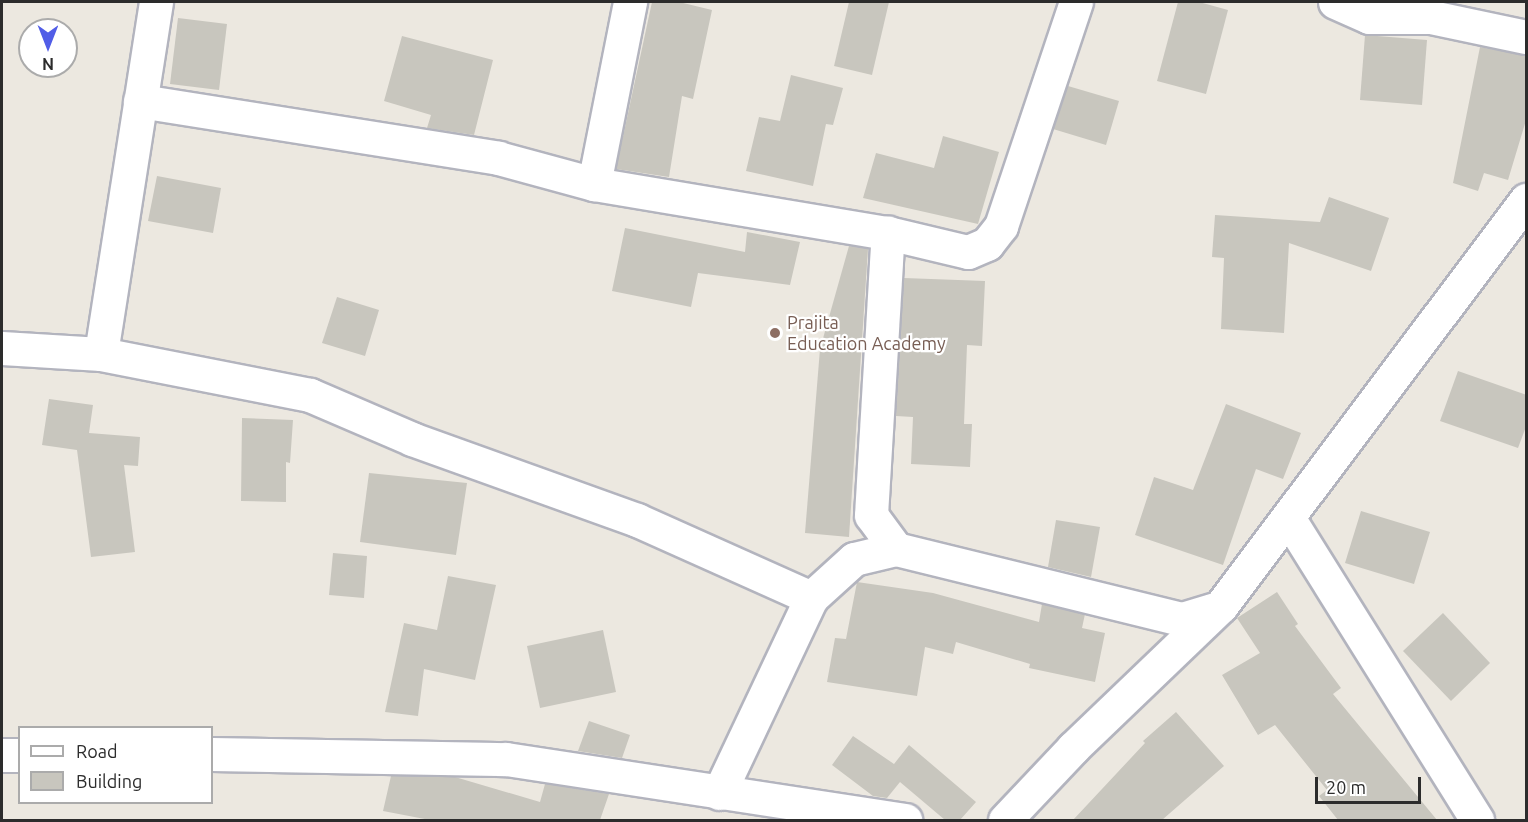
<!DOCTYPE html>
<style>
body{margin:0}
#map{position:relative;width:1528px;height:822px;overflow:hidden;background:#ece8e0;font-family:Ubuntu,sans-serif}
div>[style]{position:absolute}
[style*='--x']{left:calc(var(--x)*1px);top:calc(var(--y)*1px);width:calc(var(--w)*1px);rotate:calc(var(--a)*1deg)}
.building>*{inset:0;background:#c8c6be}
.roads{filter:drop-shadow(2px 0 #b3b4be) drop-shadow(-2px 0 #b3b4be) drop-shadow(0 2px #b3b4be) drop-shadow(0 -2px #b3b4be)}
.minor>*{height:33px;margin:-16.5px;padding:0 16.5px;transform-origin:16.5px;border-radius:16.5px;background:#fff}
.dots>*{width:16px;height:16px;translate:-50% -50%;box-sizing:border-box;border:3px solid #fff;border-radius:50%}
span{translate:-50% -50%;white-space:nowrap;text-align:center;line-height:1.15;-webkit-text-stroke:4.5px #fff;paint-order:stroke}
.education-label{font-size:18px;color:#785e54}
.left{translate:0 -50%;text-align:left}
.frame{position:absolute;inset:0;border:3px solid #2c2c2c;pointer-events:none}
.legend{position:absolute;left:18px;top:726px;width:195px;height:78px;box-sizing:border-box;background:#fff;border:2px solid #ababab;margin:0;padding:8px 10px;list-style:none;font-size:18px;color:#2c2c2c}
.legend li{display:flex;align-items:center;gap:12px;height:30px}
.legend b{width:30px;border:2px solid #ababab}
.north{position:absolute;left:18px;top:18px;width:60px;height:60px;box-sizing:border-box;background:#fff;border:2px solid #ababab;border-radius:50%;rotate:180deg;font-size:16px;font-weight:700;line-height:24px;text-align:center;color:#2c2c2c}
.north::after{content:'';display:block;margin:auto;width:21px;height:27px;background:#515de7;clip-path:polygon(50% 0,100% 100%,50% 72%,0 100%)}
.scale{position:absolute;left:1315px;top:777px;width:106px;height:27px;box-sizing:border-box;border:3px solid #2c2c2c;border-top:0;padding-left:8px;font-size:18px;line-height:21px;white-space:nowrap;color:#2c2c2c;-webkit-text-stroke:4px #fff;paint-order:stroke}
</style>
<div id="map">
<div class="building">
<div style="clip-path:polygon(652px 2px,679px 2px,712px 10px,693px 99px,682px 96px,669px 177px,616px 169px)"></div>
<div style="clip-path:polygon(849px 2px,889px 2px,872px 75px,834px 66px)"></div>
<div style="clip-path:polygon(1178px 2px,1199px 2px,1228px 10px,1206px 94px,1157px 81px)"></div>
<div style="clip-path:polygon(178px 18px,227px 24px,219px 90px,170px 84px)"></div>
<div style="clip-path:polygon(1365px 35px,1427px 40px,1422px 105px,1360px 100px)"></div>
<div style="clip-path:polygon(402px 36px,493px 60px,474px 135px,427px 128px,431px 115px,384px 101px)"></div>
<div style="clip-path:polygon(1480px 47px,1527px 56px,1527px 117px,1508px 180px,1484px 173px,1478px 191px,1453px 183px)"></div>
<div style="clip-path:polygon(791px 75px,843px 88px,833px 125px,826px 124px,813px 186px,746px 171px,759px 117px,780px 121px)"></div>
<div style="clip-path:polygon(1068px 86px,1119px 101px,1106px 145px,1053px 129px)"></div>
<div style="clip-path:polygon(943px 136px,999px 152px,978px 224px,863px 198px,876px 153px,934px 168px)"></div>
<div style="clip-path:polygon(157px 176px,221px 188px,213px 233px,148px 221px)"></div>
<div style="clip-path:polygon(1329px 197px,1389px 218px,1371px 271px,1289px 243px,1284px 333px,1221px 329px,1224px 258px,1212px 257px,1215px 215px,1320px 222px)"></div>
<div style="clip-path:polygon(625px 228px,745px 252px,747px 232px,800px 242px,790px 285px,698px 273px,691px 307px,612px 291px)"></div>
<div style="clip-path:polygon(849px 246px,868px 249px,849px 537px,805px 533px,820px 349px)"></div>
<div style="clip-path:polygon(904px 278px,985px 281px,982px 346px,967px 345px,964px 424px,972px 424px,970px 467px,911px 464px,913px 417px,896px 416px)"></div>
<div style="clip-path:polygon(337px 297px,379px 310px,365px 356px,322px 343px)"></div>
<div style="clip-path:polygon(1458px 371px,1527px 395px,1527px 424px,1518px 448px,1440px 421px)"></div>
<div style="clip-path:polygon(49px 399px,93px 405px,89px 433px,140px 437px,138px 466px,124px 465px,135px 552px,91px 557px,77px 450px,42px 445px)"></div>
<div style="clip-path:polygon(1226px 404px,1301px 433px,1283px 479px,1256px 469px,1223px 565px,1135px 535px,1154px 477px,1193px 490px)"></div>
<div style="clip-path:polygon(242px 418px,293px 420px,290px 463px,286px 462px,286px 502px,241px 501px)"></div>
<div style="clip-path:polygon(369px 473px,467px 483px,456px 555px,360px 542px)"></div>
<div style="clip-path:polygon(1361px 511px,1430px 532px,1414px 584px,1345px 563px)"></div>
<div style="clip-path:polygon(1056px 520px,1100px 527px,1091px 577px,1048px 567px)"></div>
<div style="clip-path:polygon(333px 553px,367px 556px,364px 598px,329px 595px)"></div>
<div style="clip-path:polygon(448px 576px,496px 585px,475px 680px,424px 669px,418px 716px,385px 712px,404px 623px,437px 630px)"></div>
<div style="clip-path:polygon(857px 582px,933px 593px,1039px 622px,1042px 604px,1085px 614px,1082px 628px,1105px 633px,1095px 682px,1029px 668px,1030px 664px,956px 642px,953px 654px,925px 647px,917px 696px,827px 682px,835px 638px,846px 639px)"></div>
<div style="clip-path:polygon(1277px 592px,1298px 624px,1295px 626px,1341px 688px,1333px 694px,1437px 820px,1338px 820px,1319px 796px,1327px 790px,1275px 725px,1258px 735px,1222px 675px,1260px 653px,1237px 618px)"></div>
<div style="clip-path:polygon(1443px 613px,1490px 663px,1451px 701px,1403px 651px)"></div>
<div style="clip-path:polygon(603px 630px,616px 692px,540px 708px,527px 646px)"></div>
<div style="clip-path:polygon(1176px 712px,1224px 766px,1162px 820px,1073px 820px,1145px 743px,1143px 741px)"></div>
<div style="clip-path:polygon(589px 721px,630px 735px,622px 758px,578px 751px)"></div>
<div style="clip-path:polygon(853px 736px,894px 764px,909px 745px,976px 802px,960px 820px,945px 820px,900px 782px,887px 798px,873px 796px,832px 765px)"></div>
<div style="clip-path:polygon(391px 776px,455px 777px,540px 802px,545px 784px,609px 794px,600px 820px,430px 820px,383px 811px)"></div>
</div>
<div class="roads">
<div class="minor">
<div style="--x:156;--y:2;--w:356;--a:98.9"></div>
<div style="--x:101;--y:354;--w:213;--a:11.1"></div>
<div style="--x:310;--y:395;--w:111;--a:23.3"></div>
<div style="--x:412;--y:439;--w:239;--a:19.8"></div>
<div style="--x:637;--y:520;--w:191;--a:24.1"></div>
<div style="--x:1335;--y:2;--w:37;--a:24"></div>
<div style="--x:1369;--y:17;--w:62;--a:0"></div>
<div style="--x:1431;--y:17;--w:97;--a:11.9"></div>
<div style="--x:140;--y:101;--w:363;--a:9"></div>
<div style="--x:498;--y:158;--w:99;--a:15.2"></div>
<div style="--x:594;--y:184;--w:298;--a:9.5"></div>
<div style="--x:888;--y:233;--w:82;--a:13.4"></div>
<div style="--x:968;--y:252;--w:21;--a:-23"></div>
<div style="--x:987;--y:244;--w:23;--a:-52"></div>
<div style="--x:1001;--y:226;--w:236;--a:-71.5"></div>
<div style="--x:594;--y:184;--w:186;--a:-78.8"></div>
<div style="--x:2;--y:348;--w:99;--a:3.5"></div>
<div style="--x:1289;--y:519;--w:355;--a:58"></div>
<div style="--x:896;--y:549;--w:294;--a:13.8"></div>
<div style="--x:1182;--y:619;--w:37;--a:-17"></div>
<div style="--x:212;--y:754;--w:294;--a:1"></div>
<div style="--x:506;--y:759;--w:404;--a:8.7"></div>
<div style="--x:2;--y:755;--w:18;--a:0"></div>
<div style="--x:719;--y:793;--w:216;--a:-64.7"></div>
<div style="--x:811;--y:598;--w:58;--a:-42.2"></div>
<div style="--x:854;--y:559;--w:43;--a:-13.4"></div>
<div style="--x:896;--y:549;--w:42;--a:-126.3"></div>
<div style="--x:871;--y:515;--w:283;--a:-86.6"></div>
<div style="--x:1005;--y:820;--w:99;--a:-46.6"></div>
<div style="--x:1073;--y:748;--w:205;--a:-43.8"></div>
<div style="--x:1221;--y:606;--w:508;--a:-53.08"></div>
</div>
</div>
<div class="dots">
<div style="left:775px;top:333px;background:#8d6e63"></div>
</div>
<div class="education-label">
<span class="left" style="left:787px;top:333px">Prajita<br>Education Academy</span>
</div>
<div class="frame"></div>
<ul class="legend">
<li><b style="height:8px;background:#fff"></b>Road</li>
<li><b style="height:16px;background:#c8c6be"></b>Building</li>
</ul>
<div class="north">N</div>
<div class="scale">20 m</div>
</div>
